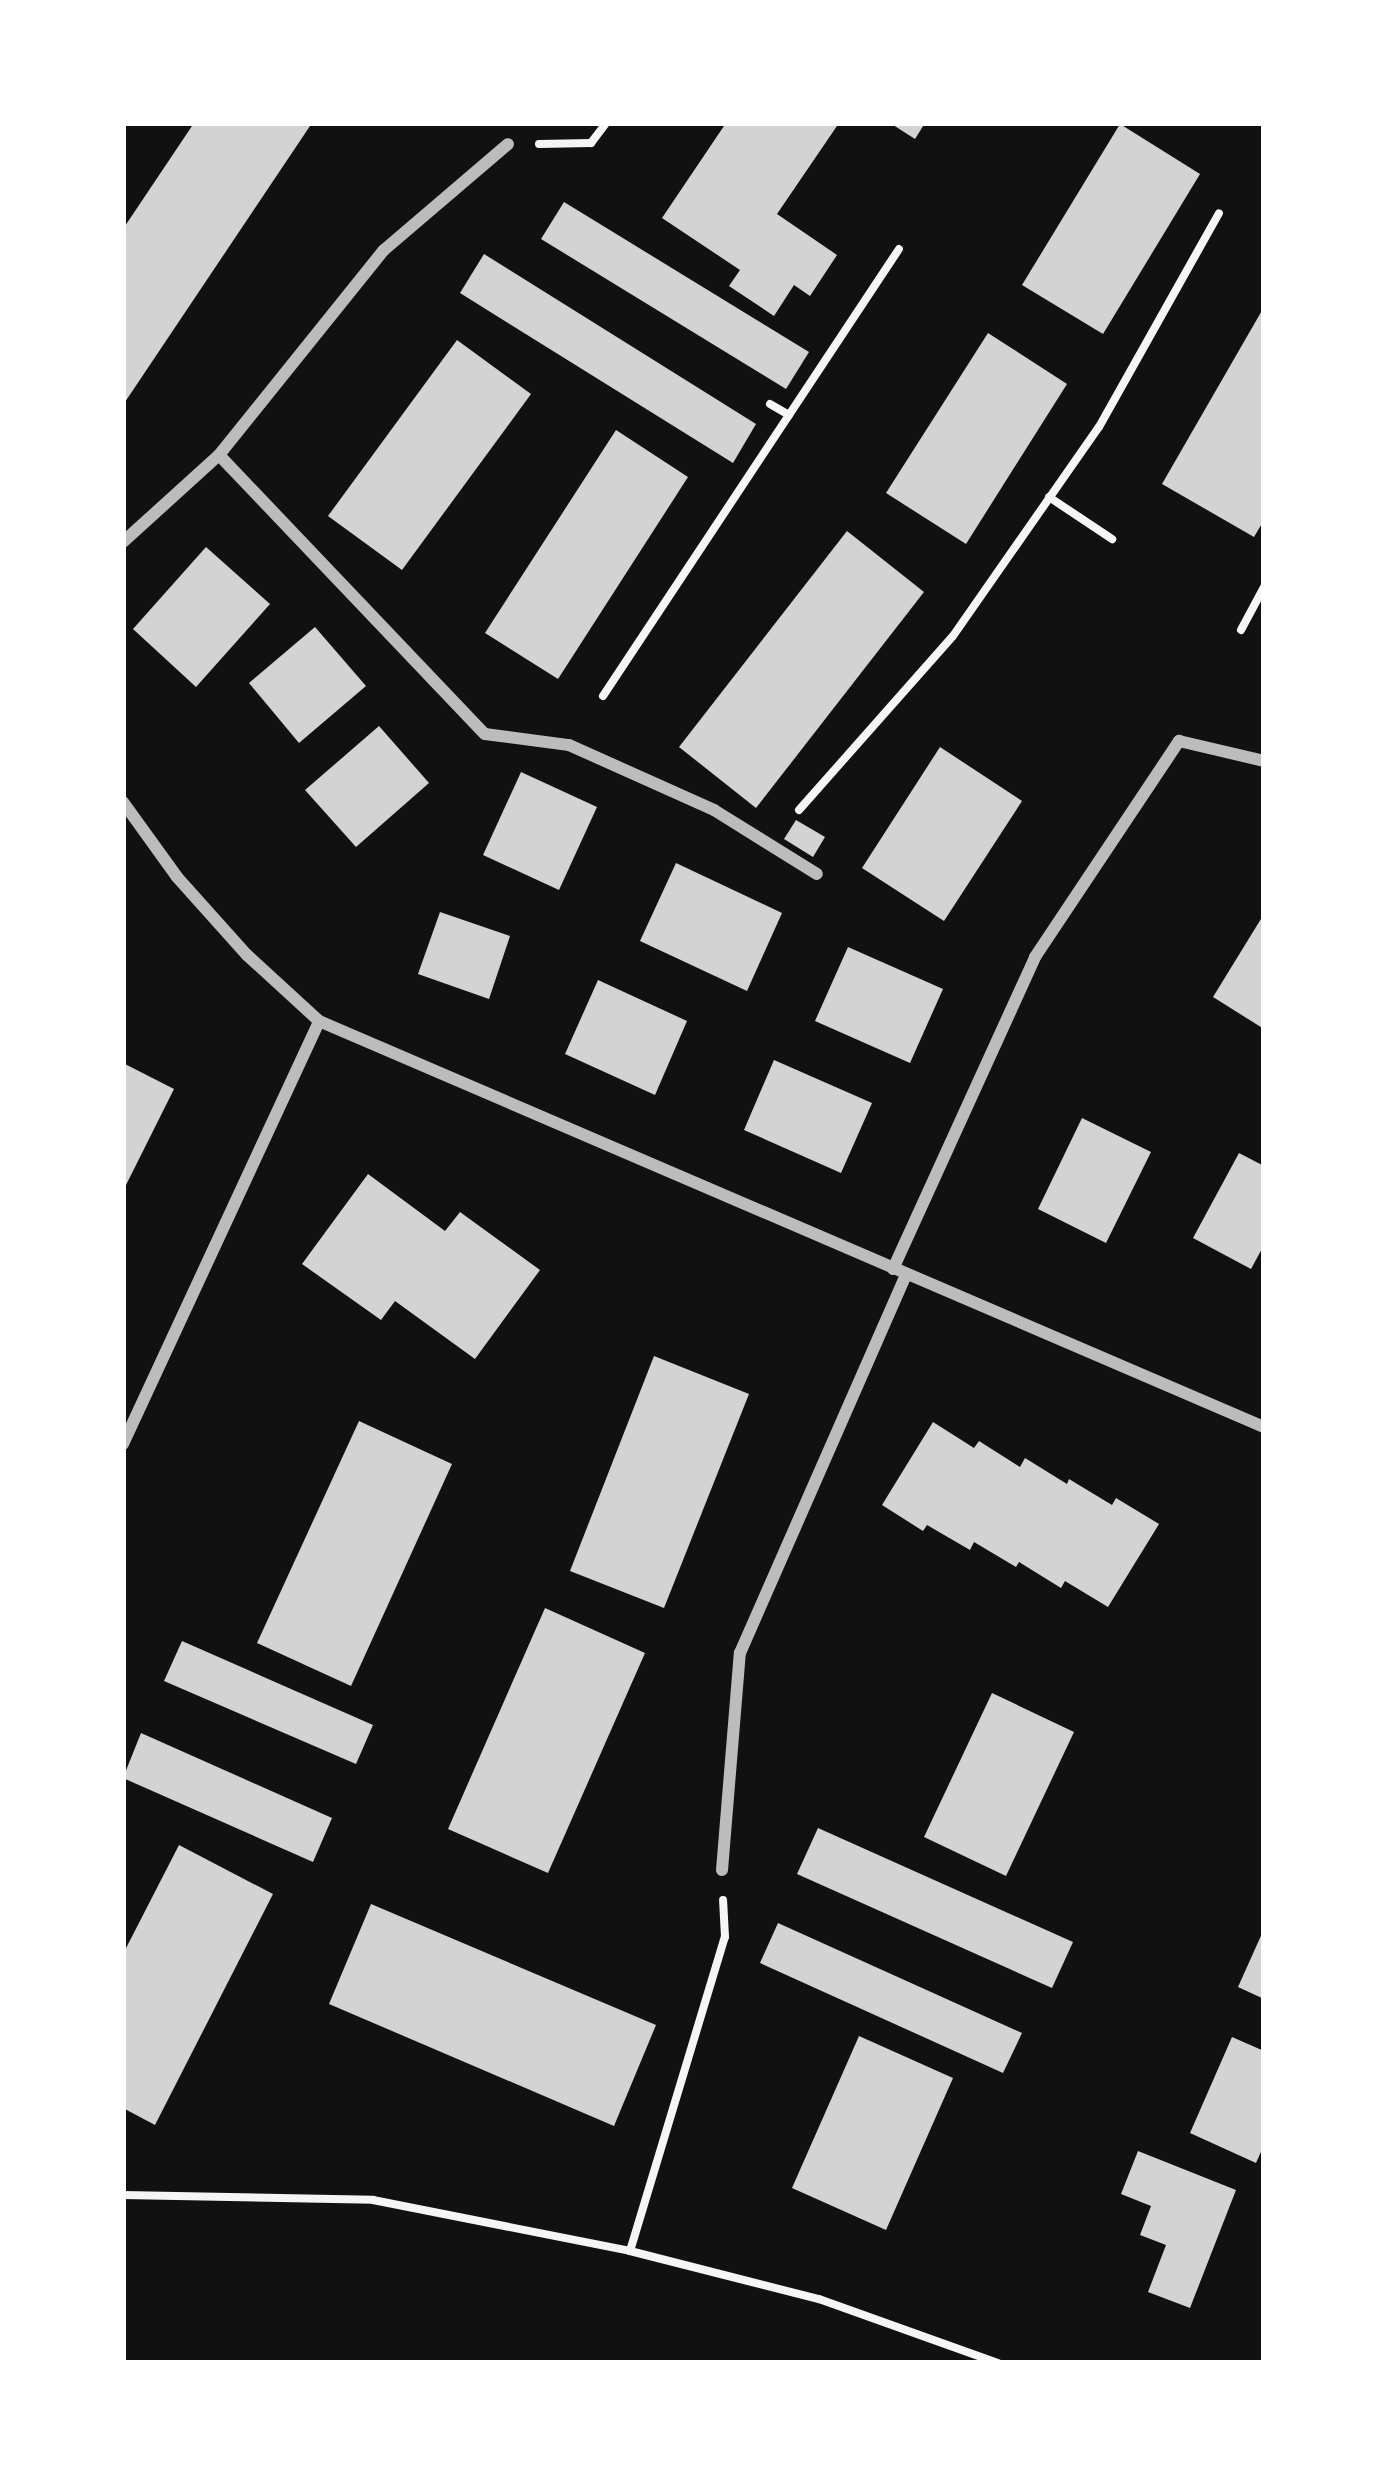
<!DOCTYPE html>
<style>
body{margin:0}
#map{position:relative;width:1387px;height:2486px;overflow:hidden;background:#111;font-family:"PT Sans Narrow",sans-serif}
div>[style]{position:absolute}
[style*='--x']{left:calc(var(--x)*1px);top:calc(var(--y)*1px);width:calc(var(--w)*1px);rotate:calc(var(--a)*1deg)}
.building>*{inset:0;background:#d3d3d3}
.path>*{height:8px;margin:-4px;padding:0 4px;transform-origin:4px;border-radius:4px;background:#f5f5f5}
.minor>*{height:12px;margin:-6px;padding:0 6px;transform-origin:6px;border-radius:6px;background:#bcbcbc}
span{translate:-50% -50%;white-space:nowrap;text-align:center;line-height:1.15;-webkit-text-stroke:9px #fff;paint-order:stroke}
.frame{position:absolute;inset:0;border:126px solid #fff;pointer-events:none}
</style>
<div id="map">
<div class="building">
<div style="clip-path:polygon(194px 123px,312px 123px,123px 405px,123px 229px)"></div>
<div style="clip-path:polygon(726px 123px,839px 123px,777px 214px,837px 255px,810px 296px,794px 285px,774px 316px,729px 286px,740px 270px,662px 218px)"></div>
<div style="clip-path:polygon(890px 123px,925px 123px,915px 139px)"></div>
<div style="clip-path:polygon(1120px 124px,1200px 174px,1103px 334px,1022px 285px)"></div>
<div style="clip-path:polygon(564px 202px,809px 352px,786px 389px,541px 239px)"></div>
<div style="clip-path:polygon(484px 254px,756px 424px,733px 463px,460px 293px)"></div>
<div style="clip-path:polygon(1264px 307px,1264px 520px,1254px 537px,1162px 484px)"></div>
<div style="clip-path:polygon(988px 333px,1067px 384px,966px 544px,886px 493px)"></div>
<div style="clip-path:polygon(457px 340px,531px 394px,402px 570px,328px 516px)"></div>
<div style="clip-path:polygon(616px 430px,688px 477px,558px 679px,485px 633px)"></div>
<div style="clip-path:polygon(847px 531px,924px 592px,756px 808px,679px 747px)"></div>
<div style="clip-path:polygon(206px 547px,270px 604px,196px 687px,133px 629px)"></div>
<div style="clip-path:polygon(315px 627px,366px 686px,299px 743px,249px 683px)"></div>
<div style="clip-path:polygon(379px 726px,429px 783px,356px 847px,305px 790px)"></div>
<div style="clip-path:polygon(940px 747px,1022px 801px,944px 921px,862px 868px)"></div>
<div style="clip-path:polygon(521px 772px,597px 807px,559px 890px,483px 855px)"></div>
<div style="clip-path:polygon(796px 820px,825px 837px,813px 857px,784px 839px)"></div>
<div style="clip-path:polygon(676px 863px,782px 913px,747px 991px,640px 941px)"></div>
<div style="clip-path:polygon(440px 912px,510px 936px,489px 999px,418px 974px)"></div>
<div style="clip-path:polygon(1264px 914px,1264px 1029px,1213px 997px)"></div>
<div style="clip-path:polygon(848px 947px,943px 989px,910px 1063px,815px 1021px)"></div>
<div style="clip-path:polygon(598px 980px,687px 1021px,655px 1095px,565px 1054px)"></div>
<div style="clip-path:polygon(774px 1060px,872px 1103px,841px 1173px,744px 1130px)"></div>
<div style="clip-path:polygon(123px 1063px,174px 1089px,123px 1191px)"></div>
<div style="clip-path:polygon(1082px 1118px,1151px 1152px,1106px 1243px,1038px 1209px)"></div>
<div style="clip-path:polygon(1239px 1153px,1264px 1166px,1264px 1245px,1251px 1269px,1193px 1238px)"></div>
<div style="clip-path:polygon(368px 1174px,445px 1231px,460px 1212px,540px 1270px,475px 1359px,395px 1301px,381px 1320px,302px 1264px)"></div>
<div style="clip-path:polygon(654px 1356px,749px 1394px,664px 1608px,570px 1571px)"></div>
<div style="clip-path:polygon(359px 1421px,452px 1464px,351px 1686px,257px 1643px)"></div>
<div style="clip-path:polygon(933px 1422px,974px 1448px,979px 1441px,1020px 1467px,1025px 1458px,1067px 1484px,1069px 1479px,1112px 1505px,1116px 1498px,1159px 1524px,1108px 1607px,1065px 1581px,1061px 1588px,1019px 1562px,1016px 1567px,974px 1542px,970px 1550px,927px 1525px,923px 1531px,882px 1505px)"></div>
<div style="clip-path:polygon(545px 1608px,645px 1653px,548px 1873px,448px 1829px)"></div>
<div style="clip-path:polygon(182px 1641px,373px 1725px,356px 1764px,164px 1681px)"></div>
<div style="clip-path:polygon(992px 1693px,1074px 1732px,1006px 1876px,924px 1837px)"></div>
<div style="clip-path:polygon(141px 1733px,332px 1818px,313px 1862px,123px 1778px)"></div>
<div style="clip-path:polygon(818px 1828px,1073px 1942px,1052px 1988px,797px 1874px)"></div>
<div style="clip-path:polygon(179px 1845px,273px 1894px,155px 2125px,123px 2108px,123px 1954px)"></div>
<div style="clip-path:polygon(371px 1904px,656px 2025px,614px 2126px,329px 2004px)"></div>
<div style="clip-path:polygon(778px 1923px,1022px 2033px,1003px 2073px,760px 1963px)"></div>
<div style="clip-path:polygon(1264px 1929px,1264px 1999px,1238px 1987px)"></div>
<div style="clip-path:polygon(859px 2036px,953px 2078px,886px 2230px,792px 2188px)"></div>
<div style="clip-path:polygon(1232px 2037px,1264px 2051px,1264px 2145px,1256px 2163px,1190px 2133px)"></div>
<div style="clip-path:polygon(1138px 2151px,1236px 2190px,1190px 2308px,1148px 2292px,1166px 2245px,1140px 2235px,1151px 2206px,1121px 2194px)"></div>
</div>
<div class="path">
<div style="--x:539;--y:144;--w:52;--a:-1.1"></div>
<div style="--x:591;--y:143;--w:25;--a:-53"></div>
<div style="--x:770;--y:404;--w:22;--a:30"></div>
<div style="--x:1049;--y:497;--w:76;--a:33.7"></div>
<div style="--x:1241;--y:630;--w:49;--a:-61.9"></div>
<div style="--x:603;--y:696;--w:536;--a:-56.49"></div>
<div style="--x:799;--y:810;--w:232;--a:-48.5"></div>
<div style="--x:953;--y:636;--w:255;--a:-55.1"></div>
<div style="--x:1099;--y:427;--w:245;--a:-60.7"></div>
<div style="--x:123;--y:2195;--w:250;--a:1.1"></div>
<div style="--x:373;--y:2200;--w:262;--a:11.2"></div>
<div style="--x:630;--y:2251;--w:195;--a:14.3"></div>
<div style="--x:819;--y:2299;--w:190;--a:19.7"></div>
<div style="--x:630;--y:2251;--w:328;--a:-73.2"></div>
<div style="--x:725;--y:1937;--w:37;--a:-93"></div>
</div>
<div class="minor">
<div style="--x:219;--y:455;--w:385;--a:46.4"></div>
<div style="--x:485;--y:734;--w:85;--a:7.5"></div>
<div style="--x:569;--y:745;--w:159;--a:24.1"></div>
<div style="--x:714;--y:810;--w:121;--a:31.9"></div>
<div style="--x:123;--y:542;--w:130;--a:-42.2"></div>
<div style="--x:219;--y:455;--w:263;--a:-51.2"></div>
<div style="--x:384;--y:250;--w:163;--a:-40.5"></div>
<div style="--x:123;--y:802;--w:92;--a:54.2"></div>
<div style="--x:177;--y:877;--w:105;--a:48.1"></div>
<div style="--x:247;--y:955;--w:98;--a:42.5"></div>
<div style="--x:319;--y:1021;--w:1029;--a:23.25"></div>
<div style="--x:893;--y:1269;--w:343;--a:-65.5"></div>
<div style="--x:1035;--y:957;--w:260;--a:-56.3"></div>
<div style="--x:1179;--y:741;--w:87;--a:13.2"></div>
<div style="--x:123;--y:1444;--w:466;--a:-65.1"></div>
<div style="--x:722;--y:1870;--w:218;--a:-85.3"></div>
<div style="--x:740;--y:1653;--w:411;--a:-66.3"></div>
</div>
<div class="frame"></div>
</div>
